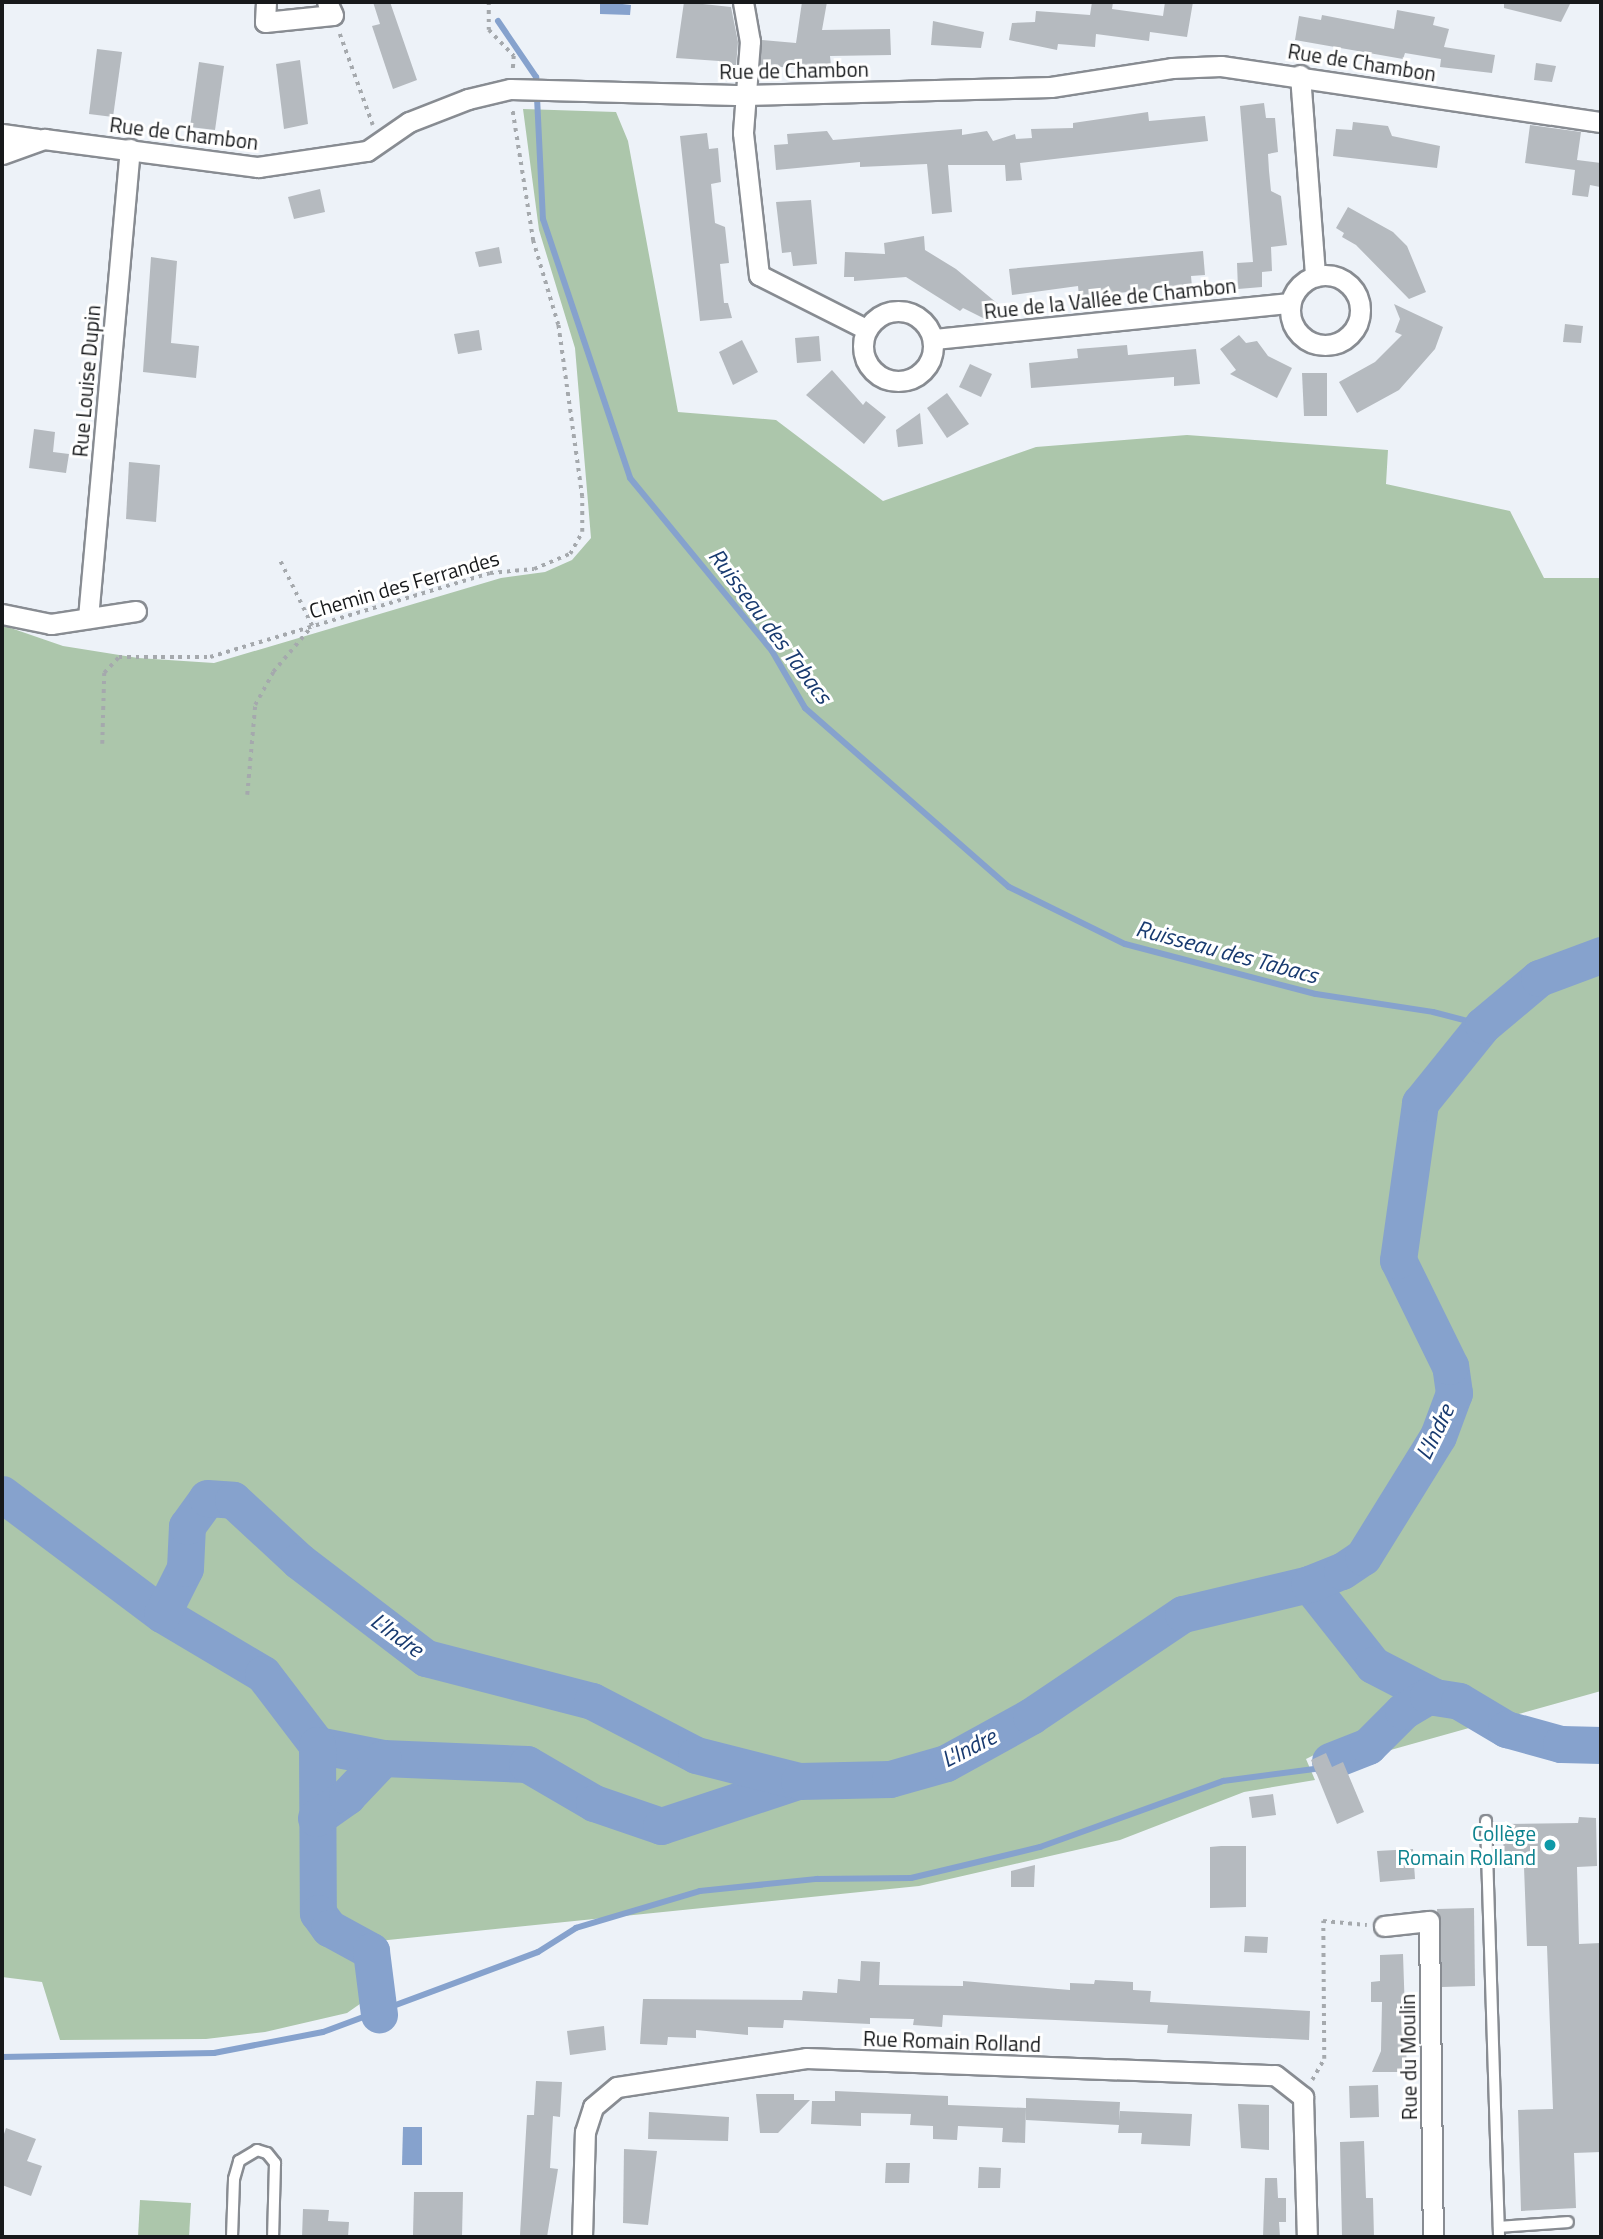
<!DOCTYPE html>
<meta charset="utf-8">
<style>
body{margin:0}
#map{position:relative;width:1603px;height:2239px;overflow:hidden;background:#edf2f8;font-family:"Titillium Web",sans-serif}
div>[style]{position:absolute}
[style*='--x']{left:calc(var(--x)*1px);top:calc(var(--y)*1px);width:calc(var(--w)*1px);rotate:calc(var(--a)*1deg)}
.green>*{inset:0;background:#acc6ab}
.water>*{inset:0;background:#86a2cd}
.stream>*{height:6px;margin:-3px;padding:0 3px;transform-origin:3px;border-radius:3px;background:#86a2cd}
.river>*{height:37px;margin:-18.5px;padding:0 18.5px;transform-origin:18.5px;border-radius:18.5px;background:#86a2cd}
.building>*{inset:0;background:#b5babf}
.path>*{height:3.5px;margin-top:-1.75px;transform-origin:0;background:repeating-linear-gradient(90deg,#a5a9ad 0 3.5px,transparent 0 8.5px)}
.roads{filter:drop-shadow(2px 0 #888c92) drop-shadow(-2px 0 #888c92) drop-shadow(0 2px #888c92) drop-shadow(0 -2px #888c92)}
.service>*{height:10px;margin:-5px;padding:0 5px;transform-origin:5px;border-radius:5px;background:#fff}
.minor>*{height:19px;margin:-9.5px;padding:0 9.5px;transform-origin:9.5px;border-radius:9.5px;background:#fff}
.minor>.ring{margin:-9.5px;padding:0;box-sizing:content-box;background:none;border:19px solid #fff;border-radius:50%}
.dots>*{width:19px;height:19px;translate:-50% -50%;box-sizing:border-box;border:4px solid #fff;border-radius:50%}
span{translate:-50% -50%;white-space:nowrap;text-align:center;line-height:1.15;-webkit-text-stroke:6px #fff;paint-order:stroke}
.street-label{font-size:21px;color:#17191b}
.culture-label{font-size:21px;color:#0d838f}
.right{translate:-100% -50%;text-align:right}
.water-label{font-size:23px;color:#183a6f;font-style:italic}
.frame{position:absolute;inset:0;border:4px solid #17191b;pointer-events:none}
</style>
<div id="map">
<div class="green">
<div style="clip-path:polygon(523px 109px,616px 112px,628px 141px,678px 412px,776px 420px,883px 501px,1036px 447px,1187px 435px,1388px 450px,1386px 484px,1510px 511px,1544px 578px,1601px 578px,1601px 1691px,1387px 1751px,1351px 1768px,1346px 1758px,1334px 1762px,1326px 1749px,1306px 1759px,1315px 1780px,1244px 1792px,1120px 1840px,919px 1886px,349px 1944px,361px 1956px,367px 1999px,347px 2013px,265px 2032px,206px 2039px,60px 2040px,42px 1982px,2px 1977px,2px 625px,63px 646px,138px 658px,214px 663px,501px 578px,545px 572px,572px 560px,591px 538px,575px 348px,539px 230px)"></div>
<div style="clip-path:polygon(140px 2200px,191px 2203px,189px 2237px,138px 2237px)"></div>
</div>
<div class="water">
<div style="clip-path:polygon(605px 2px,631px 5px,630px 15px,600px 14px,600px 4px)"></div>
<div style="clip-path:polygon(403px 2127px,422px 2127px,422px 2165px,402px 2165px)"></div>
</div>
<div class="stream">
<div style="--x:498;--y:21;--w:68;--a:55.8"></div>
<div style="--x:536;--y:77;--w:142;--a:87.2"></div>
<div style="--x:543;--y:219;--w:273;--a:71.4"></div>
<div style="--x:630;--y:478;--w:224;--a:50.6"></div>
<div style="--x:772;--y:651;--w:66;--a:59.9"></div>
<div style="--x:805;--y:708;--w:271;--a:41.3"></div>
<div style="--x:1009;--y:887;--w:129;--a:26.2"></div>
<div style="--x:1125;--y:944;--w:197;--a:14.7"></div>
<div style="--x:1316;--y:994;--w:118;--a:8.7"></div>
<div style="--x:1433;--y:1012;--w:52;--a:14.6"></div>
<div style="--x:2;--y:2057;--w:212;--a:-1.1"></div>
<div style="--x:214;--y:2053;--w:111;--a:-10.9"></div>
<div style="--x:323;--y:2032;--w:229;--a:-20.4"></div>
<div style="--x:538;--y:1952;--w:45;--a:-32.3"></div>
<div style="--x:576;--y:1928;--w:129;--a:-16.6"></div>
<div style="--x:700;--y:1891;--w:118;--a:-5.9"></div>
<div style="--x:817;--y:1879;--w:94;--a:-0.6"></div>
<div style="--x:911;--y:1878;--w:133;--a:-13.5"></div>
<div style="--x:1040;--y:1847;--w:195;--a:-19.8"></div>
<div style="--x:1223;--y:1781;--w:92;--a:-7.5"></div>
</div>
<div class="river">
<div style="--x:2;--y:1494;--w:200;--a:36.9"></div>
<div style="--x:162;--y:1614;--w:117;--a:30.7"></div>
<div style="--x:263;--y:1674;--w:89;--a:52.7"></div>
<div style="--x:317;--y:1745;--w:67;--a:11.1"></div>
<div style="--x:383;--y:1758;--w:144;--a:2.4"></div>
<div style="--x:527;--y:1764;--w:78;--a:30.2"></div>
<div style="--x:594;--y:1803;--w:71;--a:18.9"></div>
<div style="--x:661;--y:1826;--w:144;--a:-18.2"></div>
<div style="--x:1309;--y:1584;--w:103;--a:51.7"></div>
<div style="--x:1373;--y:1665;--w:68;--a:27.3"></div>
<div style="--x:162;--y:1614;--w:51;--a:-63.4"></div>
<div style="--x:185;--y:1568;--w:42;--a:-87.3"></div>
<div style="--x:187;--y:1526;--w:34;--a:-54"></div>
<div style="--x:207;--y:1498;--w:26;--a:4"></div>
<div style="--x:233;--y:1500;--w:90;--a:42.7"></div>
<div style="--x:299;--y:1561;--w:160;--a:37.4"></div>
<div style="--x:426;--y:1658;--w:171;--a:14.5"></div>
<div style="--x:592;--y:1701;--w:117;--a:27.4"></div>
<div style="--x:696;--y:1755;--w:106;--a:14.2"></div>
<div style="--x:799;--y:1781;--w:91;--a:-1.3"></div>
<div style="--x:890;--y:1779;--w:58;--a:-15.9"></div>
<div style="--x:946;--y:1763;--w:97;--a:-28.9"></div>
<div style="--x:1031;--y:1716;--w:183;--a:-33.9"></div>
<div style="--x:1183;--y:1614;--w:130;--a:-13.4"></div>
<div style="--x:1309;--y:1584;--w:35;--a:-22"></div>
<div style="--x:1342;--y:1571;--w:25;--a:-34"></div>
<div style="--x:1363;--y:1557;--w:142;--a:-58.2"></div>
<div style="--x:1438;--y:1436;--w:46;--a:-69.6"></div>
<div style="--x:1454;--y:1393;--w:27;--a:-98"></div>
<div style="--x:1450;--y:1366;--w:118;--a:-116.1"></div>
<div style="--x:1398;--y:1260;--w:159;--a:-82"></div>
<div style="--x:1420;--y:1103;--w:100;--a:-51.1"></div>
<div style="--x:1483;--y:1025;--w:73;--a:-40"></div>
<div style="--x:1539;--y:978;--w:66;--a:-20.4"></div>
<div style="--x:317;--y:1745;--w:168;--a:89.7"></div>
<div style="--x:318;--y:1913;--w:19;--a:54"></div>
<div style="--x:329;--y:1928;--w:48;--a:28.7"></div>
<div style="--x:371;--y:1951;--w:64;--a:82.8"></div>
<div style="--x:1330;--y:1761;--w:41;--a:-21.5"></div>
<div style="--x:1368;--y:1746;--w:49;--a:-45"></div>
<div style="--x:1403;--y:1711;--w:29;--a:-31"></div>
<div style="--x:1428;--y:1696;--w:31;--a:9"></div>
<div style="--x:1459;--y:1701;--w:55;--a:30.8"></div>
<div style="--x:1506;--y:1729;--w:57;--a:15.3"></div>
<div style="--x:1561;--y:1744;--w:40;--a:1.4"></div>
<div style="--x:316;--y:1818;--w:38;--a:-35"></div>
<div style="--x:347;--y:1796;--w:52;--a:-46.5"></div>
</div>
<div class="building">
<div style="clip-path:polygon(373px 2px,390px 2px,417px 80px,393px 89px,372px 26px,380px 24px)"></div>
<div style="clip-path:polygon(684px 2px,731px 7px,738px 42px,735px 78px,718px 77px,719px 61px,676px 58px)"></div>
<div style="clip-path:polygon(802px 2px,827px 2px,822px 30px,890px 29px,891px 55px,830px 56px,832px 76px,804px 77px,804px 69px,760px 65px,762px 40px,796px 43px)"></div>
<div style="clip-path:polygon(1092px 2px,1113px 2px,1112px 9px,1163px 16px,1165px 2px,1193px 2px,1187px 37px,1150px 32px,1149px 41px,1096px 34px,1095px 47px,1058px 44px,1057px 50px,1009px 40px,1012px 23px,1035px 22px,1036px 11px,1090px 15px)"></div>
<div style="clip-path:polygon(1504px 2px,1571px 2px,1561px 22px,1504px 8px)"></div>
<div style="clip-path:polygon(1397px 10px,1435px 17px,1433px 25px,1449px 29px,1444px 47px,1495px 55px,1492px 73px,1440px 67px,1441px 59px,1405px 53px,1403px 59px,1295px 40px,1299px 16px,1321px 20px,1322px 15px,1394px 29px)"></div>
<div style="clip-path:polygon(933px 21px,984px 32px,981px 48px,931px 45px)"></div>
<div style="clip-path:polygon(97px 49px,122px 52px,113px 117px,89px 114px)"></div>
<div style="clip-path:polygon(300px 60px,308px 124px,284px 129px,276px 64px)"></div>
<div style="clip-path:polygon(199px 62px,224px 66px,215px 130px,190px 127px)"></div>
<div style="clip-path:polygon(1536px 63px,1556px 66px,1552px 82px,1534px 80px)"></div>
<div style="clip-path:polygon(1264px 103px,1266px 118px,1275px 118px,1278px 152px,1268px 154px,1269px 171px,1271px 191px,1281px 196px,1287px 245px,1271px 247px,1272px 271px,1262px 272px,1262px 287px,1238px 289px,1237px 263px,1253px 262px,1240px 106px)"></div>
<div style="clip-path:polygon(1148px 112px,1149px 121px,1205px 116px,1208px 141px,1020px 163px,1022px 180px,1006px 181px,1005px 165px,948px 165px,952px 212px,932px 214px,927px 164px,860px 167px,860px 162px,776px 170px,774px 145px,788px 144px,787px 134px,827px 131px,833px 140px,962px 129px,962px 135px,987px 131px,993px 141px,1015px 134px,1016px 139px,1032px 138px,1031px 129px,1073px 128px,1073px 123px)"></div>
<div style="clip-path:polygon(1353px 122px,1388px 126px,1392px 136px,1440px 146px,1437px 168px,1333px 156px,1336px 129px,1352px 130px)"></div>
<div style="clip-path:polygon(1530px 125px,1581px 132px,1577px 160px,1601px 163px,1600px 187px,1590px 185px,1588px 197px,1572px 195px,1575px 170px,1525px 163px)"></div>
<div style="clip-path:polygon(707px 133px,709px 149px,718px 148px,721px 182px,711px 184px,715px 223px,725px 227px,729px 263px,720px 264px,724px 303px,728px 303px,732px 318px,700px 321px,680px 136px)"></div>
<div style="clip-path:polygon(320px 189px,325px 212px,294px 219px,288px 197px)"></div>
<div style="clip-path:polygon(811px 200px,817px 264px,793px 266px,791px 252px,782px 253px,776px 202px)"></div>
<div style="clip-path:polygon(1348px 207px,1393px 232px,1407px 246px,1426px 292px,1409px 299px,1356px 245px,1342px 237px,1344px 233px,1336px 228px)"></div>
<div style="clip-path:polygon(924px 236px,925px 250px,956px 269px,998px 304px,987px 320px,963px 308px,960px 311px,906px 277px,854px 281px,854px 277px,844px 277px,845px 252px,885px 254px,884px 243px)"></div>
<div style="clip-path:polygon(499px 247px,502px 263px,479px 267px,475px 252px)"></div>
<div style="clip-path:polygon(1203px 251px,1205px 275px,1191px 276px,1192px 287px,1079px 296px,1078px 286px,1012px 295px,1009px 269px)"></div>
<div style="clip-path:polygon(151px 257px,177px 261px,171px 343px,199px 346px,196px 378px,143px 372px)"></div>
<div style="clip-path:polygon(1394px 304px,1443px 327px,1435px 349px,1399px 390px,1357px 413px,1339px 382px,1375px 362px,1402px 335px,1395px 332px,1400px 319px)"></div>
<div style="clip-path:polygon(1565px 324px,1583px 326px,1581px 343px,1563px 342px)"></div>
<div style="clip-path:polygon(479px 330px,482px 350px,458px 354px,454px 334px)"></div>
<div style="clip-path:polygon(1239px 335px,1246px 343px,1257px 341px,1268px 356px,1292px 368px,1277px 398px,1230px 374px,1236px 370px,1220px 349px)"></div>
<div style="clip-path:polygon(819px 336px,821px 361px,797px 363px,795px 338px)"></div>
<div style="clip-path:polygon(742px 340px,758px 372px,733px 385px,719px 352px)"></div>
<div style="clip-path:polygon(1127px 345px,1128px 355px,1196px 349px,1200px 384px,1174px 386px,1174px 377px,1031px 388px,1029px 363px,1078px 358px,1077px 349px)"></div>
<div style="clip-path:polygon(970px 364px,992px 374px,981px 397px,959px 387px)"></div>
<div style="clip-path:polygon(832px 370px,863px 405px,866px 401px,886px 417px,864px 444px,806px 395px)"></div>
<div style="clip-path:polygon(1302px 373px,1327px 373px,1327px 416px,1304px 416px)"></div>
<div style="clip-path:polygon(947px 393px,969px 424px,947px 438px,927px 408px)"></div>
<div style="clip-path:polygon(920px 413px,923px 444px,898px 447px,896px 430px)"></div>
<div style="clip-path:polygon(34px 429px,55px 432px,53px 452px,69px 454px,66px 473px,29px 468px)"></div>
<div style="clip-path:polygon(129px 462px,160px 465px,156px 522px,126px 519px)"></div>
<div style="clip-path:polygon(1326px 1753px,1332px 1767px,1343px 1762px,1364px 1812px,1337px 1824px,1311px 1760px)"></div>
<div style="clip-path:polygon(1273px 1794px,1276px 1815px,1252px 1818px,1249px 1797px)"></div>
<div style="clip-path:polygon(1579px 1817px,1596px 1818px,1597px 1866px,1577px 1867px,1579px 1944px,1601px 1943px,1601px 2152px,1574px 2153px,1576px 2208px,1521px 2211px,1518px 2110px,1553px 2109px,1547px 1946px,1527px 1946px,1524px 1867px,1504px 1868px,1503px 1824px,1578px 1823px)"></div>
<div style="clip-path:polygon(1221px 1846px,1246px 1846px,1246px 1907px,1210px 1908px,1210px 1847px)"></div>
<div style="clip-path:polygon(1413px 1849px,1415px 1879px,1380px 1882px,1377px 1851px)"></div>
<div style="clip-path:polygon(1035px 1865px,1034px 1887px,1011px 1887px,1011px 1871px)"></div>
<div style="clip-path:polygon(1474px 1908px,1475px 1986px,1442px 1987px,1437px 1909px)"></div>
<div style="clip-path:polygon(1245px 1936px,1268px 1937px,1267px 1953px,1244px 1952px)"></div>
<div style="clip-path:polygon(1403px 1954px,1407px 2072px,1372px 2072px,1381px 2051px,1382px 2002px,1371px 2002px,1371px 1982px,1380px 1981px,1380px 1955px)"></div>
<div style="clip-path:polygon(861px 1961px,880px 1962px,879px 1985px,963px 1986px,963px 1981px,1070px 1990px,1070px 1983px,1094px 1984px,1095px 1980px,1133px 1982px,1133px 1990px,1151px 1991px,1150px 2002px,1310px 2011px,1309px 2040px,1167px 2033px,1168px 2025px,943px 2015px,942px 2027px,913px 2025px,914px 2019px,870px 2018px,870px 2024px,784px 2020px,783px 2028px,748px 2027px,748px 2035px,696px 2030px,696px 2038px,668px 2037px,667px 2045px,640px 2044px,643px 1999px,802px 2000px,803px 1991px,837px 1993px,838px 1979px,860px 1981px)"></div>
<div style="clip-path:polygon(604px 2026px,606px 2050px,570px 2055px,567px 2031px)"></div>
<div style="clip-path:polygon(536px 2081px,562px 2082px,560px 2117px,553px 2116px,550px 2168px,558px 2169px,547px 2237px,520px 2235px,527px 2115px,534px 2115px)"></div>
<div style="clip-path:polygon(1378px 2085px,1379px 2117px,1350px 2118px,1349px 2086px)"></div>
<div style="clip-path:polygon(835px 2091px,948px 2096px,948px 2105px,1026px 2108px,1025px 2143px,1002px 2142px,1003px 2128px,958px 2126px,957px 2140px,933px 2139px,933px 2126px,910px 2125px,911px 2114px,861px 2113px,861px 2126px,811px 2124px,812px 2101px,835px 2101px)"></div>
<div style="clip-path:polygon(756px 2094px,794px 2094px,794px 2100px,810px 2100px,778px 2133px,760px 2133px)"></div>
<div style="clip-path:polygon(1026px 2098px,1120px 2102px,1119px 2121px,1120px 2111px,1192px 2114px,1190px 2146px,1141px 2144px,1142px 2133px,1118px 2133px,1119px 2125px,1026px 2120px)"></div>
<div style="clip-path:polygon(1238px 2104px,1269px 2105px,1269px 2150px,1241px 2148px)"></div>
<div style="clip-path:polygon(649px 2112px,729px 2117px,728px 2141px,648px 2139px)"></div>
<div style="clip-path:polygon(6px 2128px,36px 2139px,27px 2161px,42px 2166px,31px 2196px,2px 2185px,2px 2140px)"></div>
<div style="clip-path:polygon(1364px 2141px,1366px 2198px,1373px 2198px,1374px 2237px,1342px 2237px,1340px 2142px)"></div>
<div style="clip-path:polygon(624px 2149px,657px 2151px,648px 2225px,623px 2223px)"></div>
<div style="clip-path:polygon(886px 2163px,910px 2163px,909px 2183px,885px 2183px)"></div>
<div style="clip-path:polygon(979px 2167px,1001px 2168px,1000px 2188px,978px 2188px)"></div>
<div style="clip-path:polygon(1265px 2178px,1277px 2178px,1278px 2198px,1286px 2198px,1286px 2222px,1279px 2222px,1280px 2237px,1263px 2237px)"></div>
<div style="clip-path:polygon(414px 2192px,463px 2192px,462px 2236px,413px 2235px)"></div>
<div style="clip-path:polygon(303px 2209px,329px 2210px,328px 2221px,349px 2222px,348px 2237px,302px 2237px)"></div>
</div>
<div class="path">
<div style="--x:489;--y:2;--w:28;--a:90"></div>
<div style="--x:489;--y:30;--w:36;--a:46"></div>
<div style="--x:514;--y:56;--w:13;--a:94"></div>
<div style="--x:340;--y:34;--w:97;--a:70.1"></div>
<div style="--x:102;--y:744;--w:71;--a:-88.4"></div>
<div style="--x:104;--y:673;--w:22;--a:-47"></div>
<div style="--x:119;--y:657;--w:91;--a:0"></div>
<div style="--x:210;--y:657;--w:292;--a:-16.7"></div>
<div style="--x:490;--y:573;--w:44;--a:-5.2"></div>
<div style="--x:534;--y:569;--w:39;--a:-23"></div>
<div style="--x:570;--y:554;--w:25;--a:-61"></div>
<div style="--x:582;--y:532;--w:35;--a:-90"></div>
<div style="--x:582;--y:497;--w:174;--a:-97.9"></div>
<div style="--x:558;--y:325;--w:88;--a:-106.6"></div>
<div style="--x:533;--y:241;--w:135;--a:-99"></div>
<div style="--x:247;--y:795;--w:90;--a:-84.9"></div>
<div style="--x:255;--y:705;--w:38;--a:-61"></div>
<div style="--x:273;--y:672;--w:60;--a:-49.7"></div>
<div style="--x:312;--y:626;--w:75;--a:-116.2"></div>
<div style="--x:1312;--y:2080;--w:24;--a:-60"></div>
<div style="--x:1324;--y:2059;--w:138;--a:-90.4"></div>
<div style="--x:1323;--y:1921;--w:44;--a:5.2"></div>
</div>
<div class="roads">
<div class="service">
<div style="--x:1486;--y:1821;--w:416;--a:88.2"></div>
<div style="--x:1499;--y:2227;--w:69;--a:-4.1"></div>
<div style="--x:232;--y:2237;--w:58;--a:-88"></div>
<div style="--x:234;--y:2179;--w:19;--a:-74"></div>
<div style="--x:239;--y:2161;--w:21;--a:-31"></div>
<div style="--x:257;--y:2150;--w:10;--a:17"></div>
<div style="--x:267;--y:2153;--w:13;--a:51"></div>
<div style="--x:275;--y:2163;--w:74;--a:91.5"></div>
</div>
<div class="minor">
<div style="--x:266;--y:2;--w:20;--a:93"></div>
<div style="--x:265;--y:22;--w:68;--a:-5.9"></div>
<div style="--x:333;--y:15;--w:14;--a:-115"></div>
<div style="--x:743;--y:2;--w:40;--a:80"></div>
<div style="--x:750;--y:41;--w:92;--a:94.4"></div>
<div style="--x:743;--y:133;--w:143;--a:83.6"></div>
<div style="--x:759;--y:275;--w:120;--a:26.8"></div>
<div style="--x:1300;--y:75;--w:202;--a:85.7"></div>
<div style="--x:2;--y:134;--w:36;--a:8"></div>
<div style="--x:2;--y:154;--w:45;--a:-19.7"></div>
<div style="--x:44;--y:139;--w:216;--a:7.5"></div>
<div style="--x:258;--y:167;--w:110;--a:-8.4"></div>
<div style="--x:367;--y:151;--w:51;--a:-34.6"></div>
<div style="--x:409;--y:122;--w:63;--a:-21.3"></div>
<div style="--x:468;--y:99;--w:43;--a:-13.4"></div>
<div style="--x:510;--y:89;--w:235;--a:1.5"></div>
<div style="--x:745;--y:95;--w:306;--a:-1.5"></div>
<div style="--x:1051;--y:87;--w:122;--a:-8.9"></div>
<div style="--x:1172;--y:68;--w:49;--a:-2.3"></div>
<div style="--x:1221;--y:66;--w:384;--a:8.4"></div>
<div class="ring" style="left:1290px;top:275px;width:51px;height:51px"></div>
<div class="ring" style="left:863px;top:311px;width:51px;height:51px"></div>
<div style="--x:934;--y:339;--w:358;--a:-5.8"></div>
<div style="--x:2;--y:614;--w:50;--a:11.5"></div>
<div style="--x:51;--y:624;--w:86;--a:-8.7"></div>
<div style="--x:88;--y:618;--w:471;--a:-84.9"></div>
<div style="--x:1384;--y:1926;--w:45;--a:-6.3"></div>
<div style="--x:1429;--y:1921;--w:316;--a:89.3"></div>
<div style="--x:582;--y:2237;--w:105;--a:-88.4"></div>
<div style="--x:585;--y:2132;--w:26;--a:-72"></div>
<div style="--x:593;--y:2107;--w:31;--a:-40"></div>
<div style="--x:617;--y:2087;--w:191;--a:-8.7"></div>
<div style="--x:806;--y:2058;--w:469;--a:2.1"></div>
<div style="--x:1275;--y:2075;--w:36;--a:38"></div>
<div style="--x:1303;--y:2097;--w:140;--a:88.4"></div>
</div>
</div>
<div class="dots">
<div style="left:1550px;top:1845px;background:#0f9aa8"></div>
</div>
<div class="street-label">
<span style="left:1362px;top:62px;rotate:9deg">Rue de Chambon</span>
<span style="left:794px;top:70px;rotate:-1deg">Rue de Chambon</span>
<span style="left:184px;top:133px;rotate:7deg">Rue de Chambon</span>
<span style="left:1110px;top:298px;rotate:-6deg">Rue de la Vallée de Chambon</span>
<span style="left:86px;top:381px;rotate:-85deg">Rue Louise Dupin</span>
<span style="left:404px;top:584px;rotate:-16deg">Chemin des Ferrandes</span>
<span style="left:952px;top:2041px;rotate:2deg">Rue Romain Rolland</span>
<span style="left:1408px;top:2057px;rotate:-91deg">Rue du Moulin</span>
</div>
<div class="culture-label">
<span class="right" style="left:1536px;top:1845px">Collège<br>Romain Rolland</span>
</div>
<div class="water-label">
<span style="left:770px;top:626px;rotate:53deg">Ruisseau des Tabacs</span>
<span style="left:1227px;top:952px;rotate:15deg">Ruisseau des Tabacs</span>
<span style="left:1435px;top:1432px;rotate:-64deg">L'Indre</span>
<span style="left:397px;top:1635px;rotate:36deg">L'Indre</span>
<span style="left:969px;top:1748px;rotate:-27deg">L'Indre</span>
</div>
<div class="frame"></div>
</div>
